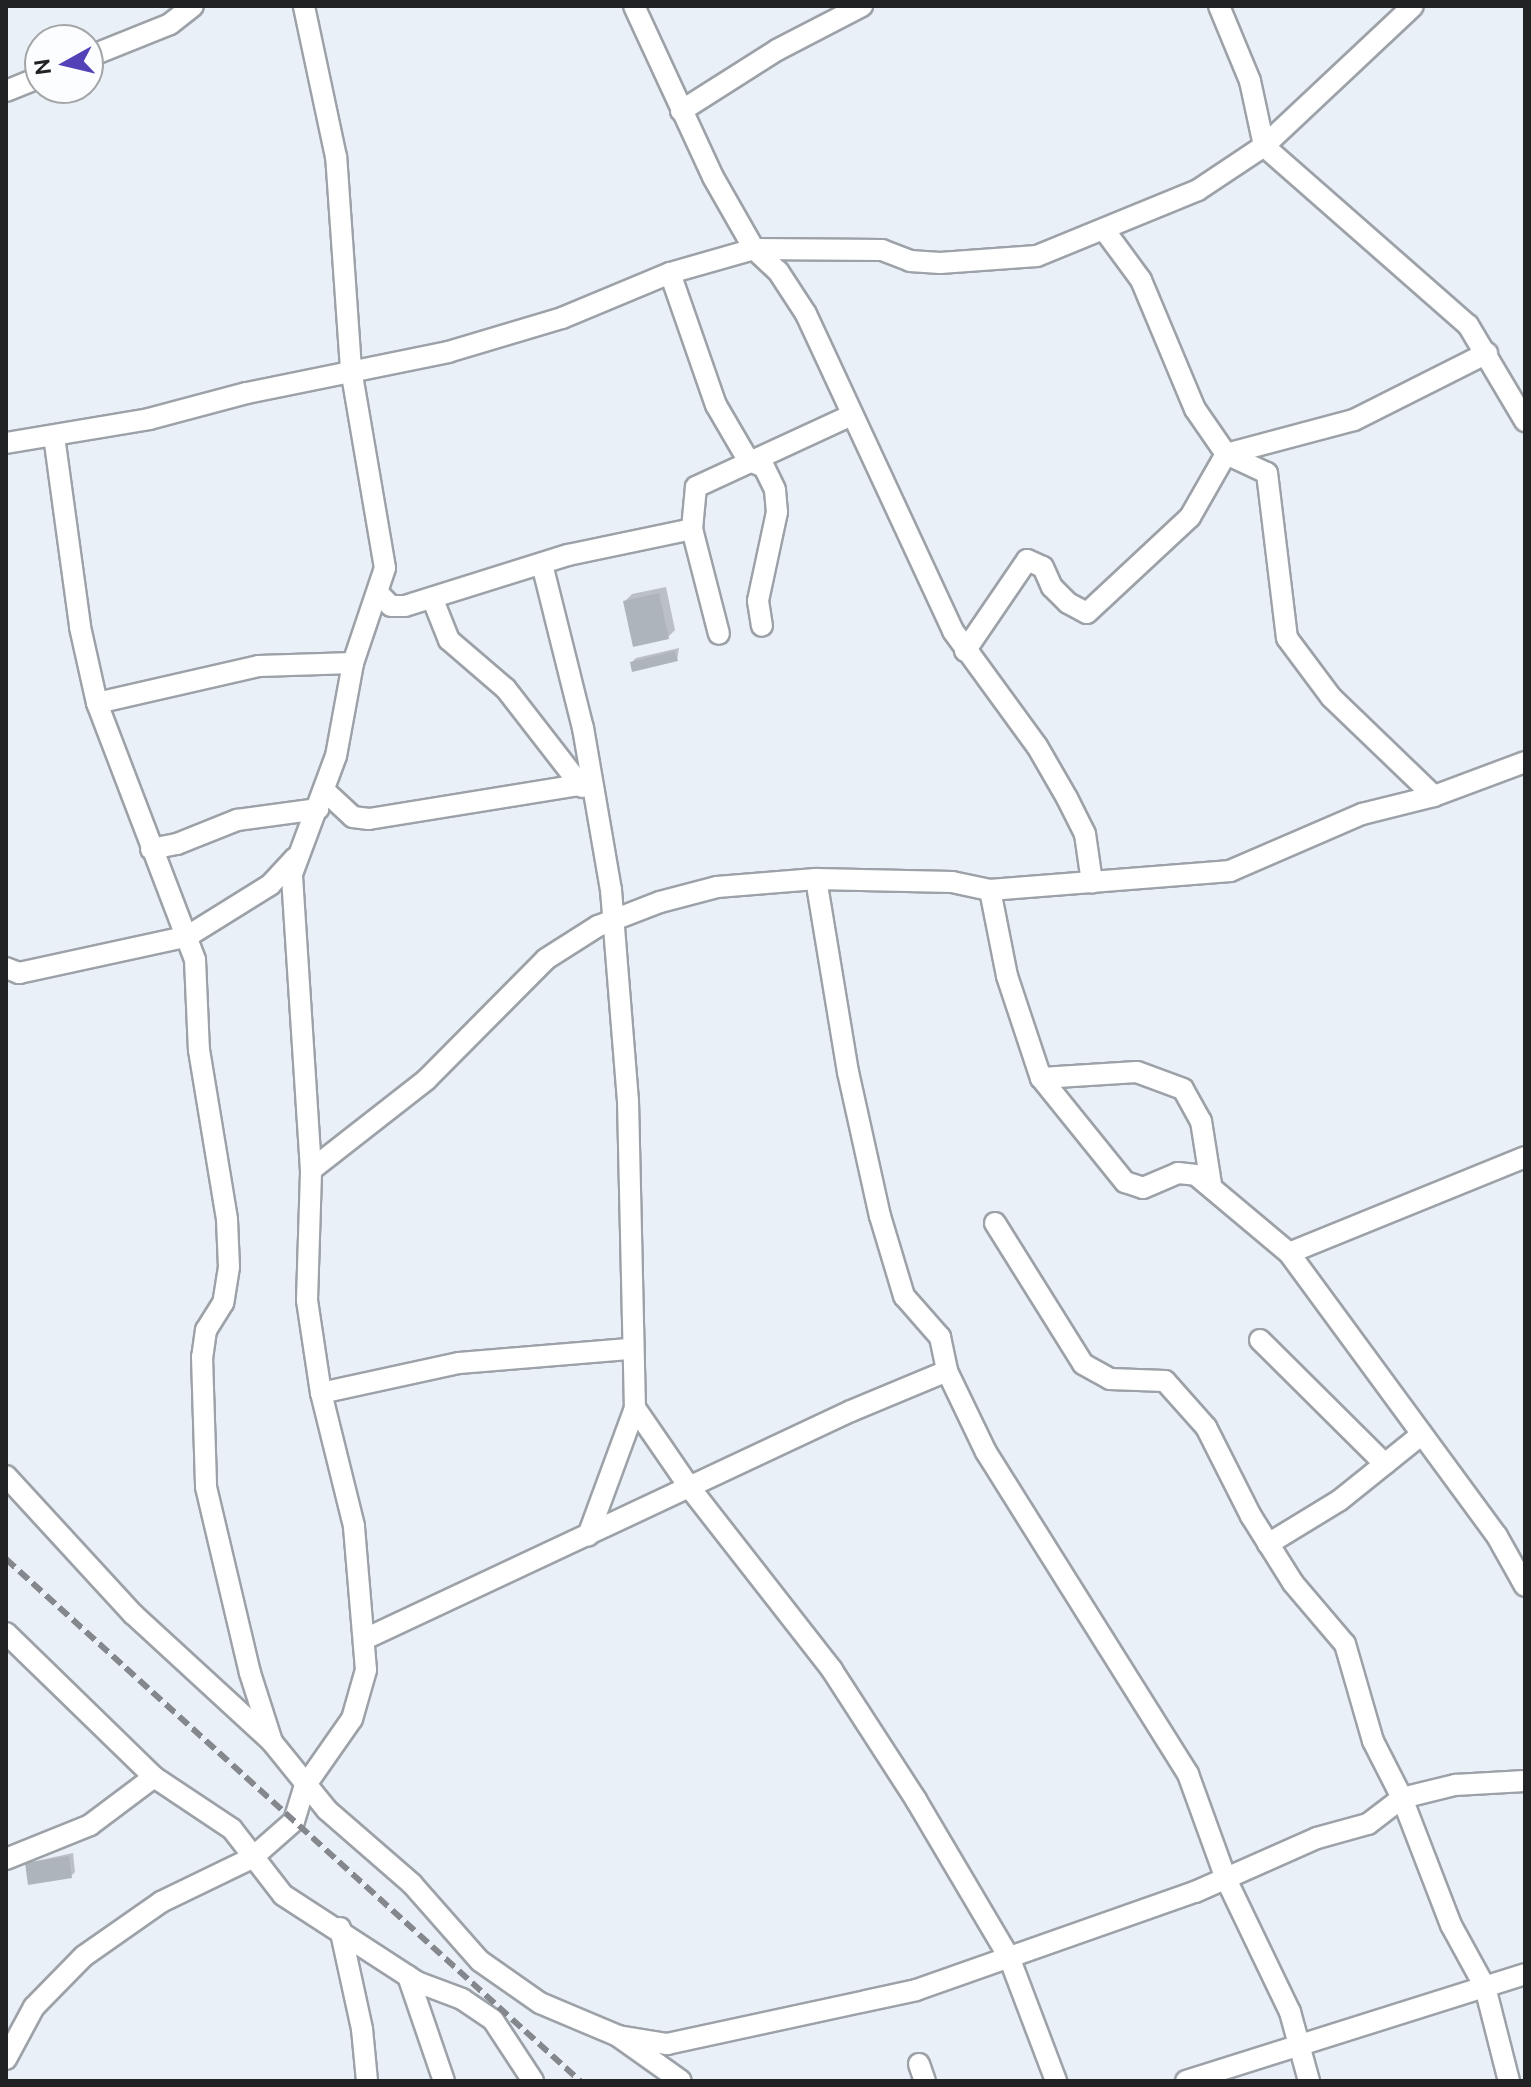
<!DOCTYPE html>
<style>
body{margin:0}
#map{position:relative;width:1531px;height:2087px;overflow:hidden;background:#eaf0f8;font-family:Ubuntu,sans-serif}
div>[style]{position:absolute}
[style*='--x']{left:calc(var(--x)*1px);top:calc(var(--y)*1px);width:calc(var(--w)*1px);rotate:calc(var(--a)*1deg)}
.shadow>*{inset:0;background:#0003}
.building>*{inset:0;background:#aeb4bb}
.roads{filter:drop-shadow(2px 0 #9ca2a8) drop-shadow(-2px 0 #9ca2a8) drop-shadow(0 2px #9ca2a8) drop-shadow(0 -2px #9ca2a8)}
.minor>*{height:20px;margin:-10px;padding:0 10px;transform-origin:10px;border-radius:10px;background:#fff}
.rail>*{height:6px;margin-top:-3px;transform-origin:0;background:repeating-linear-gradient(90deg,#84888d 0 12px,transparent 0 18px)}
span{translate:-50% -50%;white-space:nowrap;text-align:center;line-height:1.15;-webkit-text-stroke:7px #fcfdfe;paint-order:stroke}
.frame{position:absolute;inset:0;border:8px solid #202224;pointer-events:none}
.north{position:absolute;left:24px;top:24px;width:80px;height:80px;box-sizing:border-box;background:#fcfdfe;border:2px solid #a4a5a7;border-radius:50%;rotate:262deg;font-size:22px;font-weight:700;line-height:32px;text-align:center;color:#202224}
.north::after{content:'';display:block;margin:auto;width:28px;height:36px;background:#5341b8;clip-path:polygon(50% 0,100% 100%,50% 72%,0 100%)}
</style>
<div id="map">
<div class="shadow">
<div style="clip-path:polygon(666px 587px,675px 630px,668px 637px,625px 601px,632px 594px)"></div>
<div style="clip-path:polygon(679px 648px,677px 660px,632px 662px,636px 658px)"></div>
<div style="clip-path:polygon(73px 1853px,75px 1872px,71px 1876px,27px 1863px)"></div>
</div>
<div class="building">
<div style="clip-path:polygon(659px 593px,669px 639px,633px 647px,623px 601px)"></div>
<div style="clip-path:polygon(675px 651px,678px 661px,632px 672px,630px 662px)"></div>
<div style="clip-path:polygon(69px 1856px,72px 1878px,28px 1885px,25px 1863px)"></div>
</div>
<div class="roads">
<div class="minor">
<div style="--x:634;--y:6;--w:188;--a:65.2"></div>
<div style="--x:713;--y:177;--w:83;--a:60.3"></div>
<div style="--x:754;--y:249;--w:33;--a:43"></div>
<div style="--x:778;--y:271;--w:51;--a:56.9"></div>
<div style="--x:806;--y:314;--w:349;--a:65.1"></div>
<div style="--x:953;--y:631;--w:142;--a:53.9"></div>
<div style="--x:1037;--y:746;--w:60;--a:60"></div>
<div style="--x:1067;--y:798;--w:40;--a:63.4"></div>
<div style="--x:1085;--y:834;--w:49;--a:81.7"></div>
<div style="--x:1219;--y:6;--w:81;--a:67.5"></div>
<div style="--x:1250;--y:81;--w:66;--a:77.8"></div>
<div style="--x:1264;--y:146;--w:271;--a:41.3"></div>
<div style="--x:1468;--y:325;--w:112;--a:59.3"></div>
<div style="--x:88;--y:57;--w:88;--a:-21.9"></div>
<div style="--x:170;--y:24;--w:29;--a:-38"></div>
<div style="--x:6;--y:91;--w:37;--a:-22"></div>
<div style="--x:681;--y:111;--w:114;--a:-32.4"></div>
<div style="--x:777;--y:50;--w:96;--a:-27.4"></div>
<div style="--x:1105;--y:231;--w:61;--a:53.7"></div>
<div style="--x:1141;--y:280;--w:140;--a:67.3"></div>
<div style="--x:1195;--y:409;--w:55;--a:55.4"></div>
<div style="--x:1226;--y:454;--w:45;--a:24.9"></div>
<div style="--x:1267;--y:473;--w:166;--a:83.1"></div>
<div style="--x:1287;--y:638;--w:74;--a:53.3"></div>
<div style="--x:1331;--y:697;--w:143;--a:43.9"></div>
<div style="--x:670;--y:273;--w:140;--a:70.8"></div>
<div style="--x:716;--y:405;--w:64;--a:59.8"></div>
<div style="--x:748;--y:460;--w:17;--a:24"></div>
<div style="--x:764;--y:467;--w:25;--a:64"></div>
<div style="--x:775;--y:490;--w:22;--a:85"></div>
<div style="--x:777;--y:512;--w:91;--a:102.1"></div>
<div style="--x:758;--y:601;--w:25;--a:81"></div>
<div style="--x:54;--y:436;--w:193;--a:82.2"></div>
<div style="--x:80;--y:627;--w:78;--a:77.4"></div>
<div style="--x:97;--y:703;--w:275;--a:69.1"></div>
<div style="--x:195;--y:960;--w:90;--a:87.5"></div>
<div style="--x:199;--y:1050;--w:172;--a:80.6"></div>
<div style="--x:227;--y:1220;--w:47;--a:87.6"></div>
<div style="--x:229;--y:1267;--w:36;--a:99"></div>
<div style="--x:223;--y:1303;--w:32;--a:122"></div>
<div style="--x:206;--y:1330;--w:27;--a:98"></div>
<div style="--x:202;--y:1357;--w:130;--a:88.2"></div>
<div style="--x:206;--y:1487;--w:191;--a:76.7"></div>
<div style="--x:250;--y:1673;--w:72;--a:72.3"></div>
<div style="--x:6;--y:443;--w:145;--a:-9.5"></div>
<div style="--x:149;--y:419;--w:101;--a:-14.9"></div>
<div style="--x:247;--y:393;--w:205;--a:-11.5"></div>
<div style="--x:448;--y:352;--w:119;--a:-16.6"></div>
<div style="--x:562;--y:318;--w:117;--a:-22.6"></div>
<div style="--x:670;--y:273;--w:87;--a:-15.9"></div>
<div style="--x:754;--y:249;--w:128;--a:0.4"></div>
<div style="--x:882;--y:250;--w:30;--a:21"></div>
<div style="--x:910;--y:261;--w:30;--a:4"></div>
<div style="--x:940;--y:263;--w:97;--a:-4.1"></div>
<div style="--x:1037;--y:256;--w:174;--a:-22.3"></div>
<div style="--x:1198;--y:190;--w:79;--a:-33.7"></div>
<div style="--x:1264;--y:146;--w:204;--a:-43.2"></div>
<div style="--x:692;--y:529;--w:108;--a:75.6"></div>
<div style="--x:542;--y:564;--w:169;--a:76"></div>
<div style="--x:583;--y:728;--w:164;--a:80.2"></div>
<div style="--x:611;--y:890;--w:212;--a:85.4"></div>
<div style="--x:628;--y:1101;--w:307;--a:88.7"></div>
<div style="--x:635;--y:1408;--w:136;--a:110.2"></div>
<div style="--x:378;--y:593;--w:18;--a:45"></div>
<div style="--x:391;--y:606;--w:14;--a:0"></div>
<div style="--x:405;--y:606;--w:171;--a:-17.4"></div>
<div style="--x:568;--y:555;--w:127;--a:-11.8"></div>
<div style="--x:692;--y:529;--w:42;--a:-84.6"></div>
<div style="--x:696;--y:487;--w:170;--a:-24.8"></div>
<div style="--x:433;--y:600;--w:43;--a:68.2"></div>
<div style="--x:449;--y:640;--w:75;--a:40.7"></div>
<div style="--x:506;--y:689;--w:124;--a:52.2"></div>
<div style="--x:965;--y:651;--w:110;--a:-55.7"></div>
<div style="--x:1027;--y:560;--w:17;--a:24"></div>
<div style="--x:1043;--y:567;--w:22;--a:66"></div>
<div style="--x:1052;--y:587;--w:23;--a:45"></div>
<div style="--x:1068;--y:603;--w:21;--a:28"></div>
<div style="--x:1087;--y:613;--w:141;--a:-43"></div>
<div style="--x:1190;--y:517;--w:73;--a:-60.3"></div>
<div style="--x:1226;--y:454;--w:132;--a:-14.9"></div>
<div style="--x:1354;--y:420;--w:149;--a:-26.7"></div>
<div style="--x:97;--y:703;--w:166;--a:-12.9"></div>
<div style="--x:259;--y:666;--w:94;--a:-1.8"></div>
<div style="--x:325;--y:791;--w:38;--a:43"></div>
<div style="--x:353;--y:817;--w:16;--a:7"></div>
<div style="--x:369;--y:819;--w:226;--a:-9.2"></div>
<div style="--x:151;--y:849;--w:26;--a:-11"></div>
<div style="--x:177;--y:844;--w:65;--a:-21.8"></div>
<div style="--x:237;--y:820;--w:82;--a:-7.7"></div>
<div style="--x:816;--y:879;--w:196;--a:80.6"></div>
<div style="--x:848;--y:1072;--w:148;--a:77.5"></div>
<div style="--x:880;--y:1216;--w:84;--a:73.3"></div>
<div style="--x:904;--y:1296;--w:55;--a:48.7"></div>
<div style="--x:940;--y:1337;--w:35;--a:78"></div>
<div style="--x:990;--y:890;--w:88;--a:78.8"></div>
<div style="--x:1007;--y:976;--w:108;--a:71.6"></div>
<div style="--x:1041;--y:1078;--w:134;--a:51.1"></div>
<div style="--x:1125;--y:1182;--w:19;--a:18"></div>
<div style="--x:1143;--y:1188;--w:38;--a:-23"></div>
<div style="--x:1178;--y:1173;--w:18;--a:6"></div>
<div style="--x:1196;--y:1175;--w:121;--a:40"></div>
<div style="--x:1289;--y:1253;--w:351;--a:53.7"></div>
<div style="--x:1497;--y:1536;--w:57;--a:60.8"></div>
<div style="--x:6;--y:968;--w:14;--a:21"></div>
<div style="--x:19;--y:973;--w:173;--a:-12.3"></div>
<div style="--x:188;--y:936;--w:97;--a:-31.9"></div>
<div style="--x:270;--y:885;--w:37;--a:-47"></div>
<div style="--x:1041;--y:1078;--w:96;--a:-3.6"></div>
<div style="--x:1137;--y:1072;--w:49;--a:20.3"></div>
<div style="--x:1183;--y:1089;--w:37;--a:61"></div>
<div style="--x:1201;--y:1121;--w:64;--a:81"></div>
<div style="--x:311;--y:1170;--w:146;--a:-38"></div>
<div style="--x:426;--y:1080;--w:170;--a:-45.2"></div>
<div style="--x:546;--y:959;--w:62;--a:-32.4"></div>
<div style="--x:598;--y:926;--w:66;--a:-21.2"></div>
<div style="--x:660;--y:902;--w:59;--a:-14.7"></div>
<div style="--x:717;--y:887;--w:99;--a:-4.6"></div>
<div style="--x:816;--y:879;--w:136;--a:1.3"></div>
<div style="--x:952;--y:882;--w:39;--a:12"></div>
<div style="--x:990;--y:890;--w:241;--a:-4.5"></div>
<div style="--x:1230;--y:871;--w:144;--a:-23.4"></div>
<div style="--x:1362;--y:814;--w:74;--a:-14"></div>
<div style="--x:1434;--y:796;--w:97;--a:-20.5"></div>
<div style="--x:995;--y:1223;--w:166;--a:58"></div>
<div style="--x:1083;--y:1364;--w:31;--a:29"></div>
<div style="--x:1110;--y:1379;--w:55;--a:2.1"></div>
<div style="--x:1165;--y:1381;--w:62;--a:48.3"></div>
<div style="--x:1206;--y:1427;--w:100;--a:63.2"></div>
<div style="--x:1251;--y:1516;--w:79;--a:57.9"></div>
<div style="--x:1293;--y:1583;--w:80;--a:49.6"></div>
<div style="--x:1345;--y:1644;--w:101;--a:73.9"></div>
<div style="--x:1373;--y:1741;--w:64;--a:63"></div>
<div style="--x:1402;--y:1798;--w:136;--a:68.9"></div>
<div style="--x:1451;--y:1925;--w:71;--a:61.3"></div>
<div style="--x:1485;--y:1987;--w:97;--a:75.7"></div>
<div style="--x:1289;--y:1253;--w:255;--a:-22.1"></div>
<div style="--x:1260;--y:1340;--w:176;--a:44.8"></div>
<div style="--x:321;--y:1393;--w:141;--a:-12.3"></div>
<div style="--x:459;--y:1363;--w:173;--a:-4.7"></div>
<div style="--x:635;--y:1408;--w:97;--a:55.5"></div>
<div style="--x:690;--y:1488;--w:231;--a:52"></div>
<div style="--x:832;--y:1670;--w:155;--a:57.1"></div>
<div style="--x:916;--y:1800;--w:182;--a:59.4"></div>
<div style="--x:1009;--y:1957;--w:133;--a:69.2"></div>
<div style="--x:6;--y:1476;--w:188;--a:47.4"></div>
<div style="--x:133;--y:1614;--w:189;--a:42.6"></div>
<div style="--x:272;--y:1742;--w:87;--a:51"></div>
<div style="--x:327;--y:1810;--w:113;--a:41"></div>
<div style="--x:412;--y:1884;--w:103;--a:48.6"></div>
<div style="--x:480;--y:1961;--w:73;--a:35"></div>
<div style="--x:540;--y:2003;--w:85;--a:22.9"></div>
<div style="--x:618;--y:2036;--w:77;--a:35.5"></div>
<div style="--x:1268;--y:1544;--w:84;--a:-31.4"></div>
<div style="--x:1340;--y:1500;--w:105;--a:-38.8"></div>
<div style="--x:6;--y:1633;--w:206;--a:44.2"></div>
<div style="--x:154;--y:1777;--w:94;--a:33.7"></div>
<div style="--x:232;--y:1829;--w:83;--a:52.3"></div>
<div style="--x:283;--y:1895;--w:160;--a:33"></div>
<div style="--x:417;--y:1982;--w:48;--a:20.7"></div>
<div style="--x:462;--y:1999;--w:37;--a:34"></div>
<div style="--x:493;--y:2020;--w:73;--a:56.7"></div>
<div style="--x:367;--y:1638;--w:535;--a:-25.13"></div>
<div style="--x:851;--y:1411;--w:104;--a:-22.6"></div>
<div style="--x:947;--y:1371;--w:90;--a:64.3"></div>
<div style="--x:986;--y:1452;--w:380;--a:57.9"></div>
<div style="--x:1188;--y:1774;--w:112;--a:70.1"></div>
<div style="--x:1226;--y:1879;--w:148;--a:64.3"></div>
<div style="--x:1290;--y:2012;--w:72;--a:74.6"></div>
<div style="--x:6;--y:1859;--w:91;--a:-22"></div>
<div style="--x:90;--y:1825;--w:80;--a:-36.9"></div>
<div style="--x:340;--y:1928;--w:103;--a:77.7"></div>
<div style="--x:362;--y:2029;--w:52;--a:84.5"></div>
<div style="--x:408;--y:1976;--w:111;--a:71.1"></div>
<div style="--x:618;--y:2036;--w:50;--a:9.3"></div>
<div style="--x:667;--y:2044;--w:255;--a:-12.2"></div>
<div style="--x:916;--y:1990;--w:296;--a:-19.4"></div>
<div style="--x:1195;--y:1892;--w:133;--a:-23.9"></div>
<div style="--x:1317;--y:1838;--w:53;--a:-15.4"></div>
<div style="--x:1368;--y:1824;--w:43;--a:-37.4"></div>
<div style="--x:1402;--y:1798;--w:55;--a:-13.8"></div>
<div style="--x:1455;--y:1785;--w:70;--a:-3.3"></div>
<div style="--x:6;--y:2059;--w:59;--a:-61.7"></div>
<div style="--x:34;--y:2007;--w:71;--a:-45.6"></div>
<div style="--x:84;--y:1956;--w:94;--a:-35"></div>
<div style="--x:161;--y:1902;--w:101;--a:-25.8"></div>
<div style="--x:252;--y:1858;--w:56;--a:-41.4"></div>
<div style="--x:294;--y:1821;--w:37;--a:-73"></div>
<div style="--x:305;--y:1786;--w:82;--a:-55"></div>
<div style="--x:352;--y:1719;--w:51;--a:-74.1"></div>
<div style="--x:366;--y:1670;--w:144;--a:-94.8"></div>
<div style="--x:354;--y:1526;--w:137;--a:-103.9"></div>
<div style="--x:321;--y:1393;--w:94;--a:-98.6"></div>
<div style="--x:307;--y:1300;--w:130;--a:-88.2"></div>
<div style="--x:311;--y:1170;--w:297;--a:-93.7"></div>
<div style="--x:292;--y:874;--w:126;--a:-69.6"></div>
<div style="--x:336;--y:756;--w:95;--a:-79.6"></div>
<div style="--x:353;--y:663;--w:100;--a:-71.4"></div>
<div style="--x:385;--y:568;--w:202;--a:-99.7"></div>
<div style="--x:351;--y:369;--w:213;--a:-94"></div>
<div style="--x:336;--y:157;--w:154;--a:-102"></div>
<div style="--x:919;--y:2064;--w:18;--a:71"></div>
<div style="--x:1186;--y:2081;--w:355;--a:-17.5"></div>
</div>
</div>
<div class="rail">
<div style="--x:6;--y:1559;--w:776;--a:42.28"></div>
</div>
<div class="frame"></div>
<div class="north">N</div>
</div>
